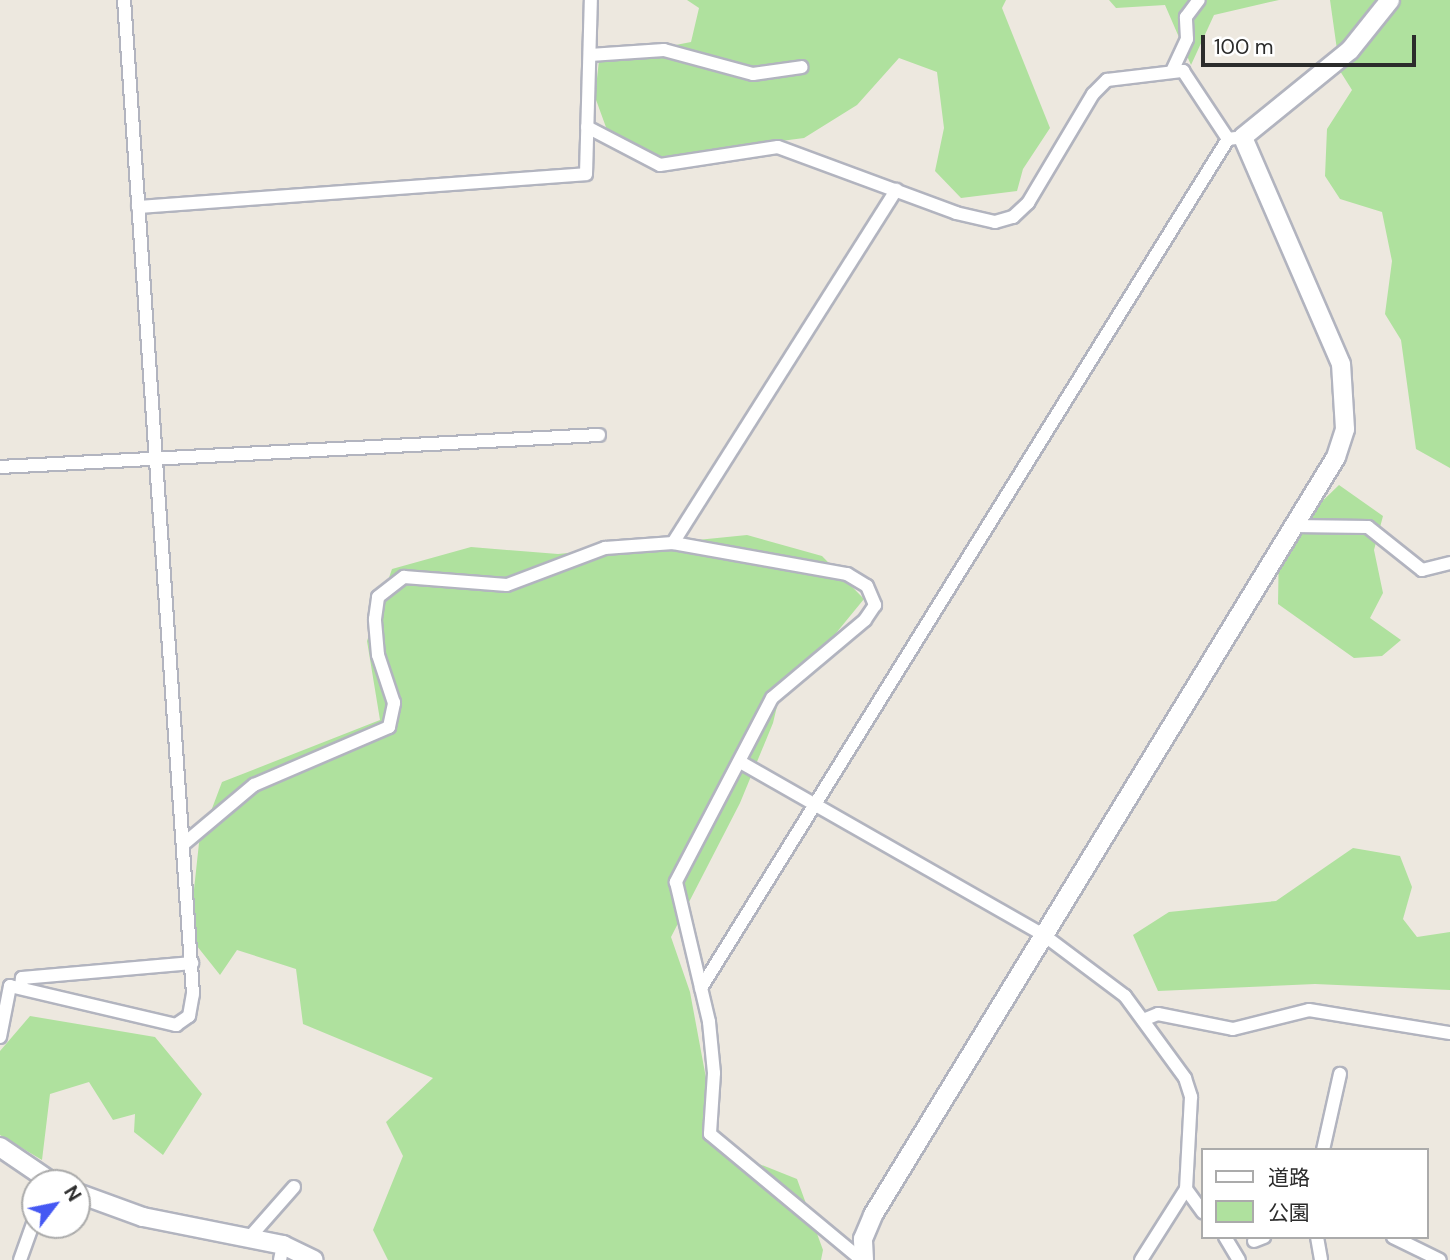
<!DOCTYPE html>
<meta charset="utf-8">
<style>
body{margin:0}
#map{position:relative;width:1450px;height:1260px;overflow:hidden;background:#ede8df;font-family:"DM Sans","Noto Sans JP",sans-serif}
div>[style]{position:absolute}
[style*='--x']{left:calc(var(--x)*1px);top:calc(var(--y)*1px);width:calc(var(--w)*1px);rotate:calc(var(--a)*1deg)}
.green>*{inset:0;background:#afe19e}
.roads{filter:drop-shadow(2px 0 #b2b4bf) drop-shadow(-2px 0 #b2b4bf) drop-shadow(0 2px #b2b4bf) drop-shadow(0 -2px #b2b4bf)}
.street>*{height:12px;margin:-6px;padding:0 6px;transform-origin:6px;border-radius:6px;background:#fff}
.secondary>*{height:18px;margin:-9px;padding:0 9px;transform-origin:9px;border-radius:9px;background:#fff}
span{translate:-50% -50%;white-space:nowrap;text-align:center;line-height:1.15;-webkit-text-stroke:7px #fff;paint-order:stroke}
.legend{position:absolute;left:1201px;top:1148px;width:228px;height:91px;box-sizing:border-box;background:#fff;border:2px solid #ababab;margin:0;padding:9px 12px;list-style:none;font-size:21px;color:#2c2c2c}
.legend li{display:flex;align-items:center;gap:14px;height:35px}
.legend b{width:35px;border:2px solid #ababab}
.north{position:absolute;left:21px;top:1169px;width:70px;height:70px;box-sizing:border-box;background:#fff;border:2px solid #ababab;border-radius:50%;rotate:58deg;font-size:19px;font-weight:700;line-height:28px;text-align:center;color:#2c2c2c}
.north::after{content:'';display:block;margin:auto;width:24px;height:32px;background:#4558f3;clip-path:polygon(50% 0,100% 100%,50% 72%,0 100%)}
.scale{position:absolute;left:1201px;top:35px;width:215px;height:32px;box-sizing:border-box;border:4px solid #2c2c2c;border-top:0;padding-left:9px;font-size:21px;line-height:24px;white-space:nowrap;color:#2c2c2c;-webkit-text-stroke:5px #fff;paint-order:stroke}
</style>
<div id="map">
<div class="green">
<div style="clip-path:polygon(687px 0,1006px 0,1002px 8px,1050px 128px,1023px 169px,1017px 191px,961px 198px,935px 171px,944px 128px,937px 72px,899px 58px,857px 105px,804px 138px,658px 157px,607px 130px,595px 97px,599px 60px,691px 42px,699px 8px)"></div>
<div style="clip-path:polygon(1109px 0,1279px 0,1214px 15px,1191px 65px,1165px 5px,1116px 8px)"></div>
<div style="clip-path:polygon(1330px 0,1450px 0,1450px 468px,1416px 449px,1401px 340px,1385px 314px,1392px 261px,1382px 212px,1340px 199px,1325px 176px,1327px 129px,1352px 90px,1340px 71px)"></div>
<div style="clip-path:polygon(1339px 485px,1383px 516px,1374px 550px,1383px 593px,1370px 618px,1401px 640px,1382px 656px,1354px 658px,1278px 604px,1279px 543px)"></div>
<div style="clip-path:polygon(747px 535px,822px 556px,864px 599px,823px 649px,783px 681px,773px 723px,740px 803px,671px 937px,690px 992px,719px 1148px,797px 1179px,823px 1250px,821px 1260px,388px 1260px,373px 1230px,403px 1156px,386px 1122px,433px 1078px,303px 1024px,296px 969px,237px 950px,220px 975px,189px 936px,199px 843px,222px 782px,380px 720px,367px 641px,392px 569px,471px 547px,558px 554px)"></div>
<div style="clip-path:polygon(1353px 848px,1400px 856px,1412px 887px,1403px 919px,1417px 937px,1450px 932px,1450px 990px,1315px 984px,1158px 991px,1133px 935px,1169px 912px,1276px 901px)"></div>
<div style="clip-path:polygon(30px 1016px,155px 1037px,202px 1094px,163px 1155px,134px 1132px,135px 1114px,113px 1120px,89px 1082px,50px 1094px,42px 1160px,0 1135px,0 1051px)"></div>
</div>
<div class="roads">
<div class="street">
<div style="--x:590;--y:55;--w:74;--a:-3.9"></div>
<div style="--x:664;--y:50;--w:92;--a:15.1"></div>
<div style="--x:753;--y:74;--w:49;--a:-8.1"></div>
<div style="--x:1173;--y:69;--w:33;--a:-65"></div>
<div style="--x:1187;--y:39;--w:22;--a:-93"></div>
<div style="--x:1186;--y:17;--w:21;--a:-53"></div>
<div style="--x:587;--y:127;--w:82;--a:27.5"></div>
<div style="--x:660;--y:165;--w:119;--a:-8.7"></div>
<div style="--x:778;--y:147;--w:190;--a:20.3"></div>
<div style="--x:956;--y:213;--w:40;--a:13"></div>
<div style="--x:995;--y:222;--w:19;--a:-16"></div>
<div style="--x:1013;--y:217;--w:21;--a:-43"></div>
<div style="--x:1028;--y:203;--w:127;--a:-59.2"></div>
<div style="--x:1093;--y:94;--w:20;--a:-45"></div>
<div style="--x:1107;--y:80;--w:77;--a:-6.8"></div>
<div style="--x:1183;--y:71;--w:82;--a:56.5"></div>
<div style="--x:1228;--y:139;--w:8;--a:-7"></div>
<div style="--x:138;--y:207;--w:449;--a:-4.2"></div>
<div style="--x:586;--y:174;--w:174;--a:-88.4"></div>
<div style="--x:0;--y:467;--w:600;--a:-3.06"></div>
<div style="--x:1294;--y:526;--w:74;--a:0.8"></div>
<div style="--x:1368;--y:527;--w:69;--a:38.5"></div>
<div style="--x:1422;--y:570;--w:29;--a:-14"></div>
<div style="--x:673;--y:543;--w:418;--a:-57.7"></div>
<div style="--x:742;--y:763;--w:349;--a:29.7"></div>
<div style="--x:1045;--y:936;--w:100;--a:36.9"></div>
<div style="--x:1125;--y:996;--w:102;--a:53.8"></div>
<div style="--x:1185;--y:1078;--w:20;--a:72"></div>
<div style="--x:1191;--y:1097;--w:92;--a:93.1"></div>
<div style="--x:1186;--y:1189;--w:29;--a:54"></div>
<div style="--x:186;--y:842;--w:89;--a:-40"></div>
<div style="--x:254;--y:785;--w:147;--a:-23.2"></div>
<div style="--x:389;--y:727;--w:25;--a:-78"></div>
<div style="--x:394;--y:703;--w:51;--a:-108.4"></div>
<div style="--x:378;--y:655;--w:36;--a:-95"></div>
<div style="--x:375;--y:619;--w:22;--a:-82"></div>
<div style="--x:378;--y:597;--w:33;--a:-38"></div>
<div style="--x:404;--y:577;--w:103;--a:4.4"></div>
<div style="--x:507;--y:585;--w:105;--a:-20.7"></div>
<div style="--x:605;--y:548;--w:68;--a:-4.2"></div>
<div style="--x:673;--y:543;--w:177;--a:10.1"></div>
<div style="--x:847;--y:574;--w:23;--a:31"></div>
<div style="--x:867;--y:586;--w:21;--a:67"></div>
<div style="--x:875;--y:605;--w:18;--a:124"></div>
<div style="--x:865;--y:620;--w:121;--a:140"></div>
<div style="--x:772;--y:698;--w:208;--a:117.6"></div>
<div style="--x:676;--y:882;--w:144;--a:76.7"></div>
<div style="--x:709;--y:1022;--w:51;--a:84.4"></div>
<div style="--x:714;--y:1073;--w:61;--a:93.8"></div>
<div style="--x:710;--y:1134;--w:197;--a:39.7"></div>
<div style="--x:21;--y:987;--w:9;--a:-84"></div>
<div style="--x:22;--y:978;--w:171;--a:-5"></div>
<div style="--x:701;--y:988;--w:999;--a:-58.17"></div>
<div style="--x:1143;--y:1020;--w:16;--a:-22"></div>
<div style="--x:1158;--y:1014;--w:76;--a:11.3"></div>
<div style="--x:1233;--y:1029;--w:78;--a:-14"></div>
<div style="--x:1309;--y:1010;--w:143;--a:9.3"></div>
<div style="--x:0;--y:1037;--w:52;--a:-78.9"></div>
<div style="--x:10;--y:986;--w:171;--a:13.2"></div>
<div style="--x:176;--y:1025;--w:16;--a:-35"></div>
<div style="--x:189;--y:1016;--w:22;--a:-80"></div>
<div style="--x:193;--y:994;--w:996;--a:-93.97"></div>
<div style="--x:1323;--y:1150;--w:78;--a:-77.4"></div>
<div style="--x:1225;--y:1237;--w:27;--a:59"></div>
<div style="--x:1317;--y:1237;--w:23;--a:80"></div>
<div style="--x:1393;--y:1237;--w:52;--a:26.1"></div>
<div style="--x:249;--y:1238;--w:68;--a:-48.6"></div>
<div style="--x:1254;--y:1241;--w:11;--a:-22"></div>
<div style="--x:20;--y:1260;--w:45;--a:-70.3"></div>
<div style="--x:280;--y:1260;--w:15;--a:-79"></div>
<div style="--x:1141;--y:1260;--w:84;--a:-57.6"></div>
</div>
<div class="secondary">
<div style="--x:0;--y:1147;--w:64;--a:34.2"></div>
<div style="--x:77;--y:1193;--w:70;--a:20"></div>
<div style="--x:143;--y:1217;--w:143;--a:11.3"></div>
<div style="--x:283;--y:1245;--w:34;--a:26"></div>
<div style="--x:864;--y:1260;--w:21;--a:-93"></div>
<div style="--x:863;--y:1239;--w:26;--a:-67"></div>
<div style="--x:873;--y:1215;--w:888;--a:-58.58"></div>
<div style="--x:1336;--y:457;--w:29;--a:-72"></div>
<div style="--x:1345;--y:429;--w:65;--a:-93.5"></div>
<div style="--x:1341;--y:364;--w:247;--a:-113.4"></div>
<div style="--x:1243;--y:137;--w:138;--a:-39.1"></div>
<div style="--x:1350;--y:50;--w:64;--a:-51.3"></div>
</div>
</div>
<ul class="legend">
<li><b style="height:9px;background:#fff"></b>道路</li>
<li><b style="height:19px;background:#afe19e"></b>公園</li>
</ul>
<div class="north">N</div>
<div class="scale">100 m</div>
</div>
